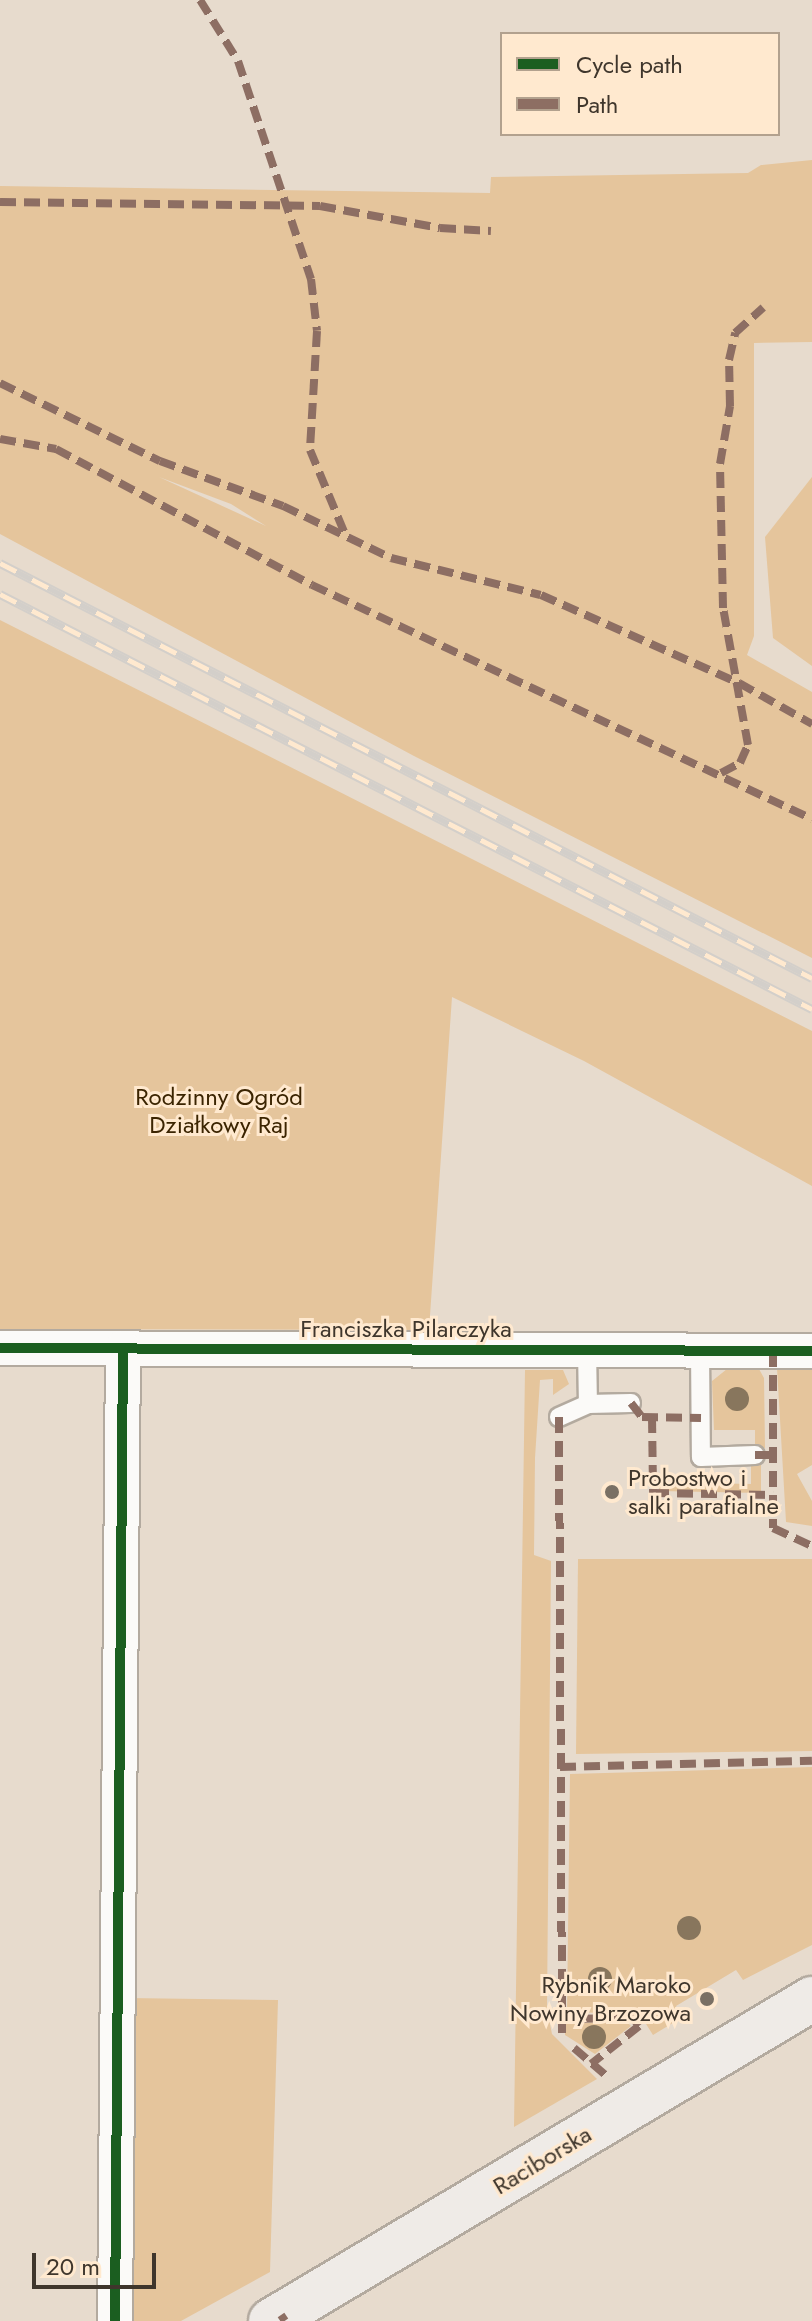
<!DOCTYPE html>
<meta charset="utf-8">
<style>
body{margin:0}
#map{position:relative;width:812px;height:2321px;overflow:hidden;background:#e7dbcd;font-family:Jost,sans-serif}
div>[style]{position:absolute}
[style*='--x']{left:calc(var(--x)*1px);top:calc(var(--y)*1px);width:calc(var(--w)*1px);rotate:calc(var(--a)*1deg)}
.green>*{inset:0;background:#e5c59c}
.roads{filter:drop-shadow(2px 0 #b3aa9f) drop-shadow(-2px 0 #b3aa9f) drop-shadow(0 2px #b3aa9f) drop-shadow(0 -2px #b3aa9f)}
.service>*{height:18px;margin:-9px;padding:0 9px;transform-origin:9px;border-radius:9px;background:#fbfaf8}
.minor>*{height:34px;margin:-17px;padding:0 17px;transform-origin:17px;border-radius:17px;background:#fbfaf8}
.secondary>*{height:44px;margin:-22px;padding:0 22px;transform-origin:22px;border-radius:22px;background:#efebe7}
.rail>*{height:9px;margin-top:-4.5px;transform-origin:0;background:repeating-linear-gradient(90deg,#ffe9cf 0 18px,#d3cfca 0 36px);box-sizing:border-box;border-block:2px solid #d3cfca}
.quiet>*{height:8px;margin-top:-4px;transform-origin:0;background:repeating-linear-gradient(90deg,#8d6e63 0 16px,transparent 0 24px)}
.cycleway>*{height:10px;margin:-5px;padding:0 5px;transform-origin:5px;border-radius:5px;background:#1b5e20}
.trees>*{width:24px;height:24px;margin:-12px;border-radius:50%;background:#88765d}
.dots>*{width:22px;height:22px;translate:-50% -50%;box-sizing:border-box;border:4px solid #ffe9cf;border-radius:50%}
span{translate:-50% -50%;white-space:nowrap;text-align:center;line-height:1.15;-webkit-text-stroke:6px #ffe9cf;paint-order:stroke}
.park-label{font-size:24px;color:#3b2401}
.street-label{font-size:24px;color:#3f362c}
.poi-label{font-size:24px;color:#3f362c}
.left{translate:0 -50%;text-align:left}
.right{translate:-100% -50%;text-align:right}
.legend{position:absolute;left:500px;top:32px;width:280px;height:104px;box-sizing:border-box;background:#ffe9cf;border:2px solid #b2a18e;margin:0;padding:10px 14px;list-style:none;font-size:24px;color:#3f362c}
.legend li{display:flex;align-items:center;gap:16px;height:40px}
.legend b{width:40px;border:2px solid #b2a18e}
.scale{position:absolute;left:32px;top:2253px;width:124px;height:36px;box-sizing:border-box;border:4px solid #3f362c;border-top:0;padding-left:10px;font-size:24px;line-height:28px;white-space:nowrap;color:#3f362c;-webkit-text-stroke:6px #ffe9cf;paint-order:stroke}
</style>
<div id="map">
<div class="green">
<div style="clip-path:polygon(evenodd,812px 160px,812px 342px,754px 343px,754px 636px,747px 655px,812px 692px,812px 958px,414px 756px,0 534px,0 186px,490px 193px,491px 177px,748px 173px,761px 165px,812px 160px,159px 477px,231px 504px,266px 526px,242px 515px,159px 477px)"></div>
<div style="clip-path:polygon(812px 477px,812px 666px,773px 638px,765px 537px)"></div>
<div style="clip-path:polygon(0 620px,812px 1031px,812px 1186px,584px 1061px,452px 997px,429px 1330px,0 1329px)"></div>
<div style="clip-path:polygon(812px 1364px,812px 1465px,797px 1474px,812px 1501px,812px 1526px,786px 1522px,777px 1368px)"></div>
<div style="clip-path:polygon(727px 1369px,759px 1369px,764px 1378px,765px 1448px,755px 1448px,755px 1430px,714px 1430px,712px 1381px)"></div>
<div style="clip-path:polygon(525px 1370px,563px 1370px,569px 1384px,553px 1395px,553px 1379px,540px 1380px,535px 1458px,534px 1555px,551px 1561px,547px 2009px,552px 2034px,597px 2079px,514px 2127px)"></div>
<div style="clip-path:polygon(751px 1464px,761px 1464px,761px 1493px,659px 1491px,660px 1482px,751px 1484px)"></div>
<div style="clip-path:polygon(578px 1559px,812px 1559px,812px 1751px,576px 1754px)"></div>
<div style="clip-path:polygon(812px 1767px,812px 1945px,743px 1980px,736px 1970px,676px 2006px,681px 2018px,653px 2035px,641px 2016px,567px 2011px,570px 1774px)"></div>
<div style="clip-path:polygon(127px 1998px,278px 2000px,270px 2272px,181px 2321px,131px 2321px)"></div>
<div style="clip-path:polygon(627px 2022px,631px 2026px,595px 2054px,565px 2035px,565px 2023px)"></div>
</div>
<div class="roads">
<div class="service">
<div style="--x:587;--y:1349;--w:55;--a:89"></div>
<div style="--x:700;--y:1350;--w:107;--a:89.5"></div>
<div style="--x:701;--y:1457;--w:54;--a:-2.1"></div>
<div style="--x:559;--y:1417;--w:32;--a:-24"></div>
<div style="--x:588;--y:1404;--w:43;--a:-1.3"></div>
</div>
<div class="minor">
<div style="--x:0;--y:1348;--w:812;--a:0.21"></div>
<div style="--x:115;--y:2321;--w:973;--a:-89.53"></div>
</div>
<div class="secondary">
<div style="--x:271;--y:2321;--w:630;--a:-30.76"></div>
</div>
</div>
<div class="rail">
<div style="--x:0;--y:563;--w:912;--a:27.07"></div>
<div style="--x:0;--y:594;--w:912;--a:27.07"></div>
</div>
<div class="quiet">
<div style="--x:200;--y:0;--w:72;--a:58.1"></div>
<div style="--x:238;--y:61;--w:230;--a:71.5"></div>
<div style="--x:311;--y:279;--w:52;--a:83.4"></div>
<div style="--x:317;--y:331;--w:119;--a:93.4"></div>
<div style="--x:310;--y:450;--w:91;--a:67.4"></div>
<div style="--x:0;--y:202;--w:320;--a:0.7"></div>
<div style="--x:320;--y:206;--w:122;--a:10.4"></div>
<div style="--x:440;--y:228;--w:51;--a:3.4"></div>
<div style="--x:0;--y:383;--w:178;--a:26"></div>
<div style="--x:160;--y:461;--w:131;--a:20.1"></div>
<div style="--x:283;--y:506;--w:120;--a:25.7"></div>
<div style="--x:391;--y:558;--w:154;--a:13.9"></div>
<div style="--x:541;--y:595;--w:217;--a:24"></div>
<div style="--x:739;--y:683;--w:84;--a:29.3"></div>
<div style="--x:0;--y:439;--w:57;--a:10.1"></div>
<div style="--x:56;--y:449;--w:290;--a:28"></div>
<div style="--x:312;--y:585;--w:552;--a:25.08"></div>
<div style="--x:721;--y:773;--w:21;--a:-28"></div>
<div style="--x:740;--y:763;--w:20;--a:-66"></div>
<div style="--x:748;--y:745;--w:139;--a:-100.3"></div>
<div style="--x:723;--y:608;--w:144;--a:-91.2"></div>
<div style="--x:720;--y:464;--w:59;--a:-80.2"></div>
<div style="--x:730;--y:406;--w:46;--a:-91.2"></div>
<div style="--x:729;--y:360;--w:28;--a:-77"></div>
<div style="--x:735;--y:333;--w:38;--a:-42"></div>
<div style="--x:773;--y:1351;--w:177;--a:90"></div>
<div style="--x:773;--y:1528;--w:43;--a:24.8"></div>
<div style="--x:631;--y:1403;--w:18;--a:52"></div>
<div style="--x:642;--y:1417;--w:59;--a:1"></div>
<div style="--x:559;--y:1417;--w:622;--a:89.72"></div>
<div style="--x:652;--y:1417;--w:76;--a:89.2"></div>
<div style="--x:653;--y:1493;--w:120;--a:1"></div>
<div style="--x:755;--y:1455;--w:18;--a:0"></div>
<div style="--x:560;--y:1767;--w:252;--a:-1.4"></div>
<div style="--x:558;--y:2019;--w:75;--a:-0.8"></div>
<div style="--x:633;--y:2018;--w:10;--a:53"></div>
<div style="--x:639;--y:2026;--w:61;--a:141.6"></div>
<div style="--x:574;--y:2048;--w:46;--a:40.6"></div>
<div style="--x:281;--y:2315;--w:7;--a:56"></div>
</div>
<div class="cycleway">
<div style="--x:0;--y:1348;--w:812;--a:0.21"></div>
<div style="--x:115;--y:2321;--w:973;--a:-89.53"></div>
</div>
<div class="trees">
<div style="left:737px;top:1399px"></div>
<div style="left:689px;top:1928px"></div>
<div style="left:600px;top:1979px"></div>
<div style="left:594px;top:2037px"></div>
</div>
<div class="dots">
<div style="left:612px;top:1492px;background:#7a7064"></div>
<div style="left:707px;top:1999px;background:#7a7064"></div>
</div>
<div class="park-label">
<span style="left:219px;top:1111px">Rodzinny Ogród<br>Działkowy Raj</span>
</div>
<div class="street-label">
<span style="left:406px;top:1329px">Franciszka Pilarczyka</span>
<span style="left:542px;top:2160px;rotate:-31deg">Raciborska</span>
</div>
<div class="poi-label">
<span class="left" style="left:628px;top:1492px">Probostwo i<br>salki parafialne</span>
<span class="right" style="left:691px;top:1999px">Rybnik Maroko<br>Nowiny Brzozowa</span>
</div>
<ul class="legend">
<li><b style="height:10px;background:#1b5e20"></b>Cycle path</li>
<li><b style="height:10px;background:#8d6e63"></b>Path</li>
</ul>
<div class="scale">20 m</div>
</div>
